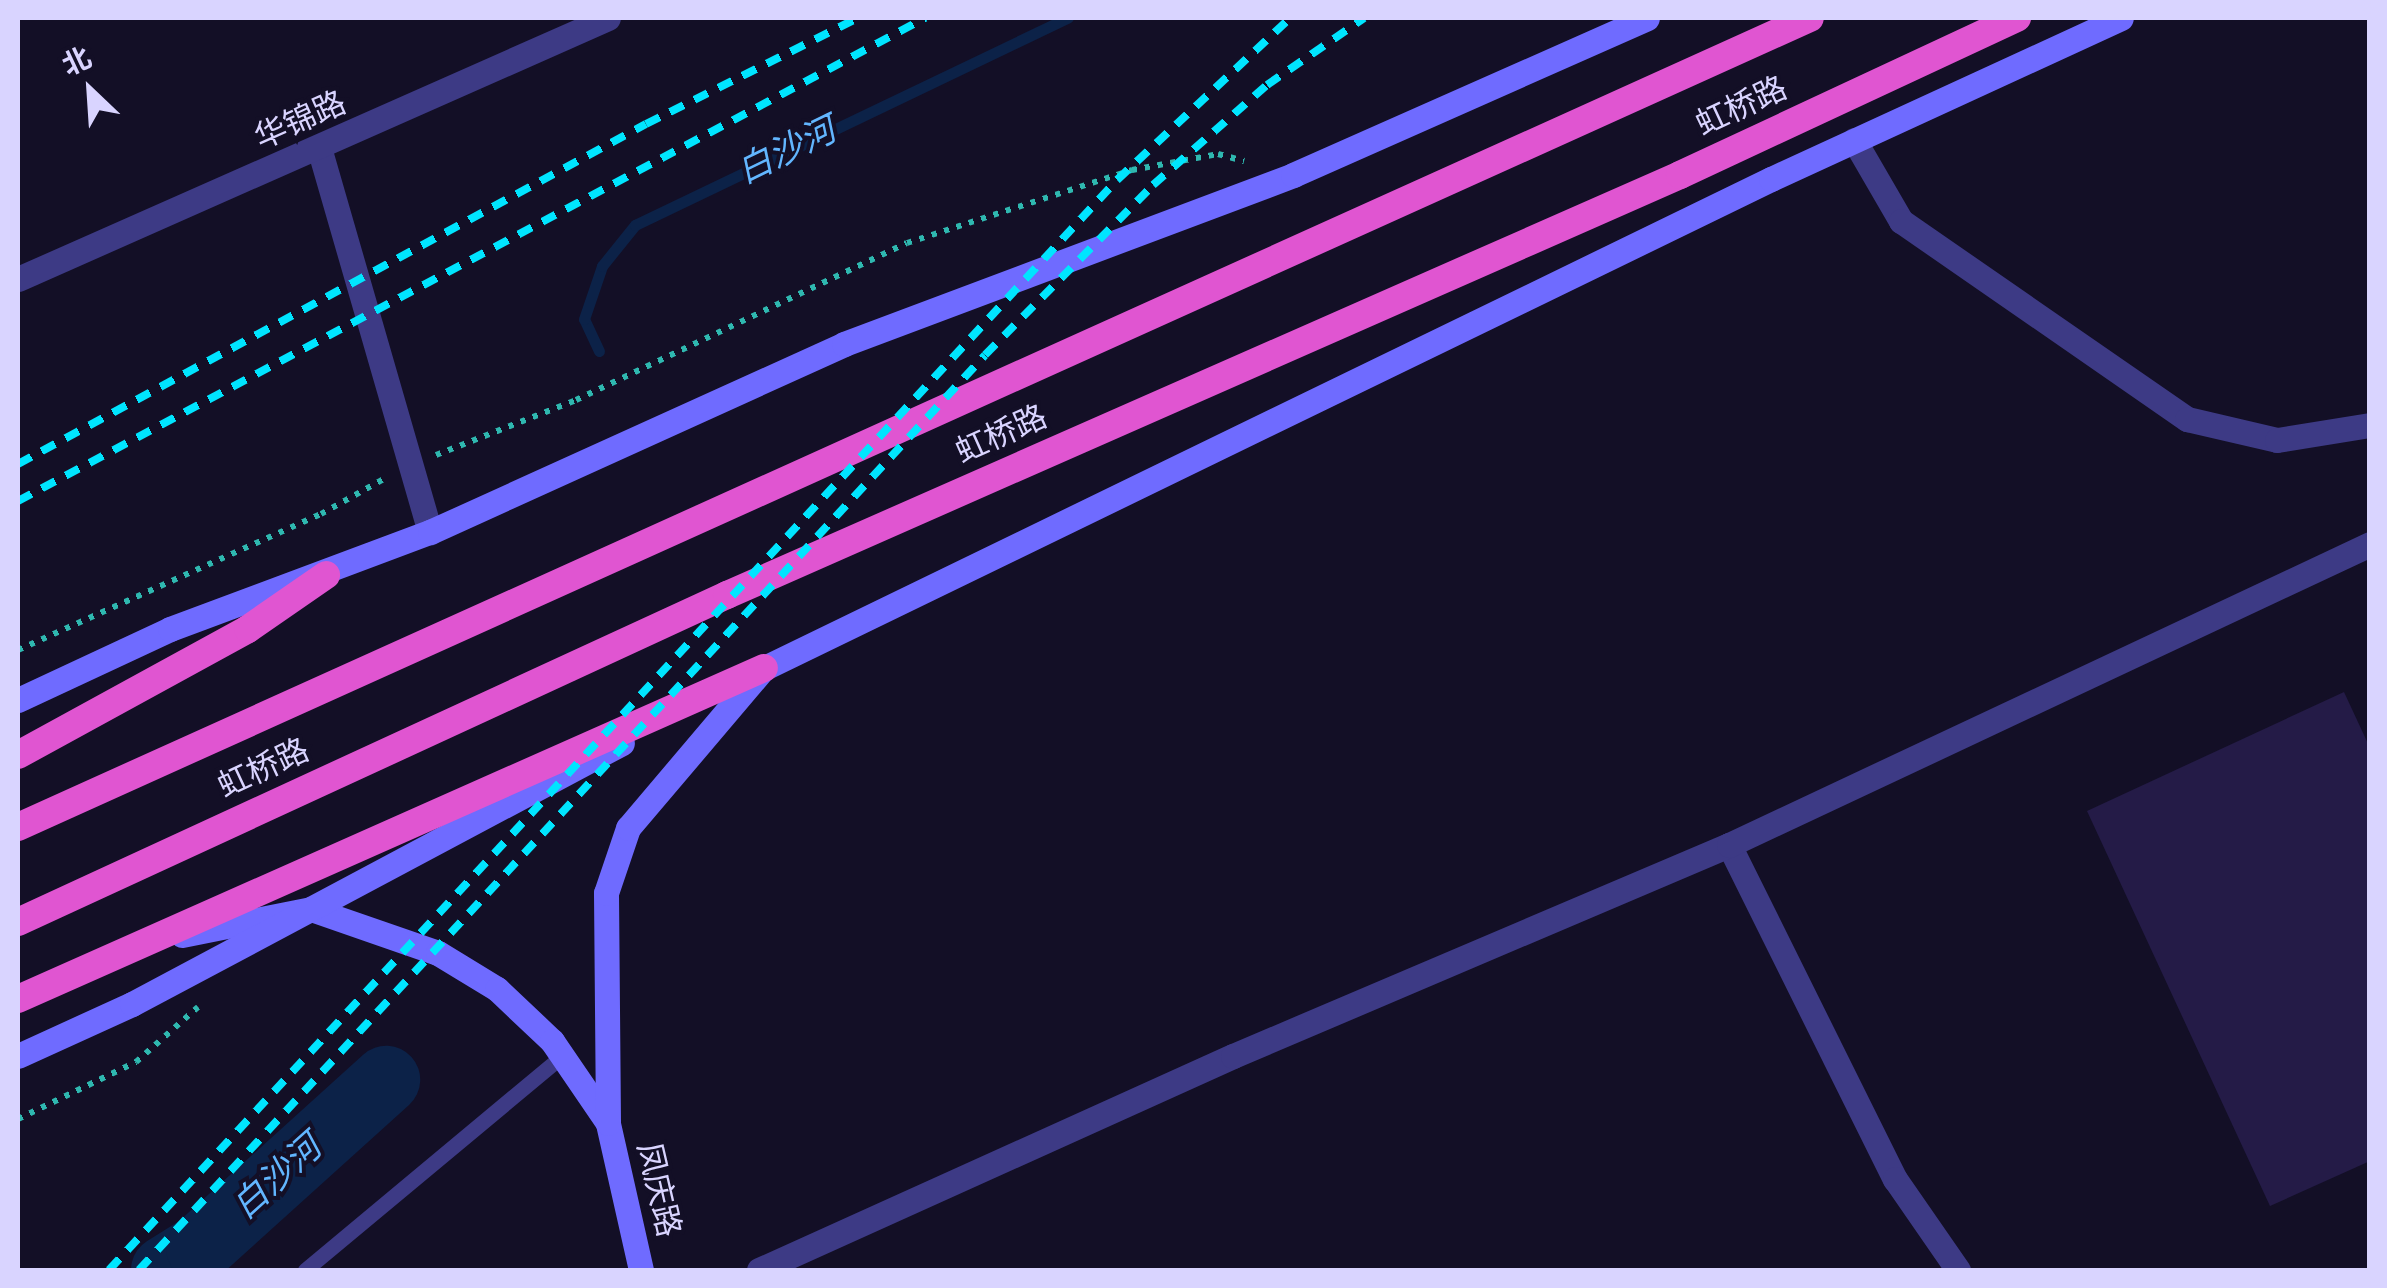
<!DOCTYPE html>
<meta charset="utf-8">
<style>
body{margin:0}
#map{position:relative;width:2387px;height:1288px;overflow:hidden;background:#130f26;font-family:"Sofia Sans Condensed","Noto Sans SC",sans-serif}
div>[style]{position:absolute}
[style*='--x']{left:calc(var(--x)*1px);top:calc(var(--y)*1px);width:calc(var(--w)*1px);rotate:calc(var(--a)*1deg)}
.stream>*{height:11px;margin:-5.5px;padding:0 5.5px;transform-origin:5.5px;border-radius:5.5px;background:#0c2248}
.river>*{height:68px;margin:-34px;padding:0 34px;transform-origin:34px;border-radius:34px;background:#0c2248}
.building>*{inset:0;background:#241b47}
.path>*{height:6px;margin-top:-3px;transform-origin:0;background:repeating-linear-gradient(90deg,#2fb8b0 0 5px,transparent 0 13px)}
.service>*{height:15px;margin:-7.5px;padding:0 7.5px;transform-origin:7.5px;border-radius:7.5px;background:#3d3a85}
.minor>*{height:25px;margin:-12.5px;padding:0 12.5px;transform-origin:12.5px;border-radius:12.5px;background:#3d3a85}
.tertiary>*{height:25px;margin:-12.5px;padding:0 12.5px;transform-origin:12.5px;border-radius:12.5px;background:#3d3a85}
.secondary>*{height:25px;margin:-12.5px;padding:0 12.5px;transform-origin:12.5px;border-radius:12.5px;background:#6f6bff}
.trunk>*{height:28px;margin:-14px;padding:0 14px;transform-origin:14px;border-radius:14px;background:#e055d1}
.rail>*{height:8px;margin-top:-4px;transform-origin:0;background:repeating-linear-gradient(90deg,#00e5ff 0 15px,transparent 0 27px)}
span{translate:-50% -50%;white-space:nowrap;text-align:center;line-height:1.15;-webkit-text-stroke:8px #130f26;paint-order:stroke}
.street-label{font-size:32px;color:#d9d4ff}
.water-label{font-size:35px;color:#62b6ff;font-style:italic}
.frame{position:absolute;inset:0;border:20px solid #d9d4ff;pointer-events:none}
.north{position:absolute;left:40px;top:40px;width:100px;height:100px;-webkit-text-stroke:8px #130f26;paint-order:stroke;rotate:335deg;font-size:28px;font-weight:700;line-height:40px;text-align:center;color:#d9d4ff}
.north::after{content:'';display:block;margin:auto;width:35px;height:45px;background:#d9d4ff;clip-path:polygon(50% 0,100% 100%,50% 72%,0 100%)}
</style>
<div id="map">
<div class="stream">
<div style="--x:599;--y:351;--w:35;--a:-115"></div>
<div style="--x:584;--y:319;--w:56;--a:-71.2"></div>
<div style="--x:602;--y:266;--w:53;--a:-51.2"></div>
<div style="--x:635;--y:225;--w:480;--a:-25.6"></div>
</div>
<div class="river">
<div style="--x:165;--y:1270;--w:41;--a:-32.2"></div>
<div style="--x:200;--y:1248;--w:251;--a:-42.1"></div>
</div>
<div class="building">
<div style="clip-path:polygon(2344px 692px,2370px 748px,2370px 1161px,2270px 1206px,2087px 811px)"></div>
</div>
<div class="path">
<div style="--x:436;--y:455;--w:150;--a:-21.4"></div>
<div style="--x:576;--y:400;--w:366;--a:-25.4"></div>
<div style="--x:907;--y:243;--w:237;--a:-18"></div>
<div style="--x:1132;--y:170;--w:87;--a:-10.5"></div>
<div style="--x:1218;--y:154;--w:27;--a:15"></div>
<div style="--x:18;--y:650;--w:332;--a:-24.2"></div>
<div style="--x:321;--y:514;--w:72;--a:-29.1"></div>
<div style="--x:18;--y:1119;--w:131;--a:-25.8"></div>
<div style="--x:136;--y:1062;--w:83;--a:-41.6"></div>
</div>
<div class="service">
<div style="--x:305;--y:1270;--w:334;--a:-39.8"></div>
</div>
<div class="minor">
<div style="--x:1854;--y:140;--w:94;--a:59.9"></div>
<div style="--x:1901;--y:221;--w:348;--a:34.7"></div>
<div style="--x:2187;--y:419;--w:92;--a:13.1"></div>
<div style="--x:2277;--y:440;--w:94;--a:-9.2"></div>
<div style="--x:1729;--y:845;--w:373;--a:63.6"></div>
<div style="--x:1895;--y:1179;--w:111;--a:55.3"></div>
<div style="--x:759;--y:1270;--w:520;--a:-24.3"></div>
<div style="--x:1233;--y:1056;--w:539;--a:-23.05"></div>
<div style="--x:1729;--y:845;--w:708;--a:-25.15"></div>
</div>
<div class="tertiary">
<div style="--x:320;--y:151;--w:397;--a:73.9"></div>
<div style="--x:18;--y:279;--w:645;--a:-23.86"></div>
</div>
<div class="secondary">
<div style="--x:746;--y:677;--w:1140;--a:-25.91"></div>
<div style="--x:1771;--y:179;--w:385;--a:-24.7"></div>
<div style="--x:18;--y:700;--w:168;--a:-25"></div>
<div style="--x:170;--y:629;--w:278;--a:-20.5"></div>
<div style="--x:430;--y:532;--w:455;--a:-24.4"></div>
<div style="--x:844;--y:344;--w:480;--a:-20.6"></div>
<div style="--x:1293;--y:175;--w:387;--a:-23.9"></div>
<div style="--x:182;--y:935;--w:132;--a:-11.4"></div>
<div style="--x:311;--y:909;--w:134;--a:19.1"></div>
<div style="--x:438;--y:953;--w:69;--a:31.4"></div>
<div style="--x:497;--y:989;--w:76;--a:43.4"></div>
<div style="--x:552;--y:1041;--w:99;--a:55.7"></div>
<div style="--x:18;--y:1056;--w:125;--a:-24.5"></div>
<div style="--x:132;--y:1004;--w:555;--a:-28.04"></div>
<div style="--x:641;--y:1270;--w:151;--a:-102.7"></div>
<div style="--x:608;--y:1123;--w:230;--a:-90.5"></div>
<div style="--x:606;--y:893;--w:69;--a:-71.3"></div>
<div style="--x:628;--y:828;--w:206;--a:-49.7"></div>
</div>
<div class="trunk">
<div style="--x:18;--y:755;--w:262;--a:-28.7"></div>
<div style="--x:248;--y:629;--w:95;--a:-34.7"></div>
<div style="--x:18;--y:827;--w:1966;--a:-24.3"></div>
<div style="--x:18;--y:922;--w:781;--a:-24.76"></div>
<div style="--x:727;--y:595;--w:1041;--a:-23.78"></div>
<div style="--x:1680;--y:175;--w:372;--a:-25"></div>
<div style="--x:18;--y:999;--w:816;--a:-23.93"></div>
</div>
<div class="rail">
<div style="--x:18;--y:464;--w:714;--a:-28.43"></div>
<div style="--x:646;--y:124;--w:237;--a:-26.6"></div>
<div style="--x:18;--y:501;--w:1028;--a:-28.04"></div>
<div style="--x:109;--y:1270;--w:1485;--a:-47.24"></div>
<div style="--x:1117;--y:180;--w:237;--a:-43.1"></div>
<div style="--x:139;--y:1270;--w:1246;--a:-47.24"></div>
<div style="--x:985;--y:355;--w:239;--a:-45.3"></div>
<div style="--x:1153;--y:185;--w:152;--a:-41.3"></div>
<div style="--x:1267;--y:85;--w:118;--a:-34.6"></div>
</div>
<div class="street-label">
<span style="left:1742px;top:108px;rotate:-25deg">虹桥路</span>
<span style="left:301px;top:122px;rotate:-24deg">华锦路</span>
<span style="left:1002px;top:436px;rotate:-24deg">虹桥路</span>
<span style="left:264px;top:770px;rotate:-25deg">虹桥路</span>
<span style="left:657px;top:1190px;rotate:77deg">凤庆路</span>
</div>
<div class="water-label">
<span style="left:787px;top:152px;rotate:-26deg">白沙河</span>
<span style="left:278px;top:1178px;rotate:-42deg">白沙河</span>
</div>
<div class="frame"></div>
<div class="north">北</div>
</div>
